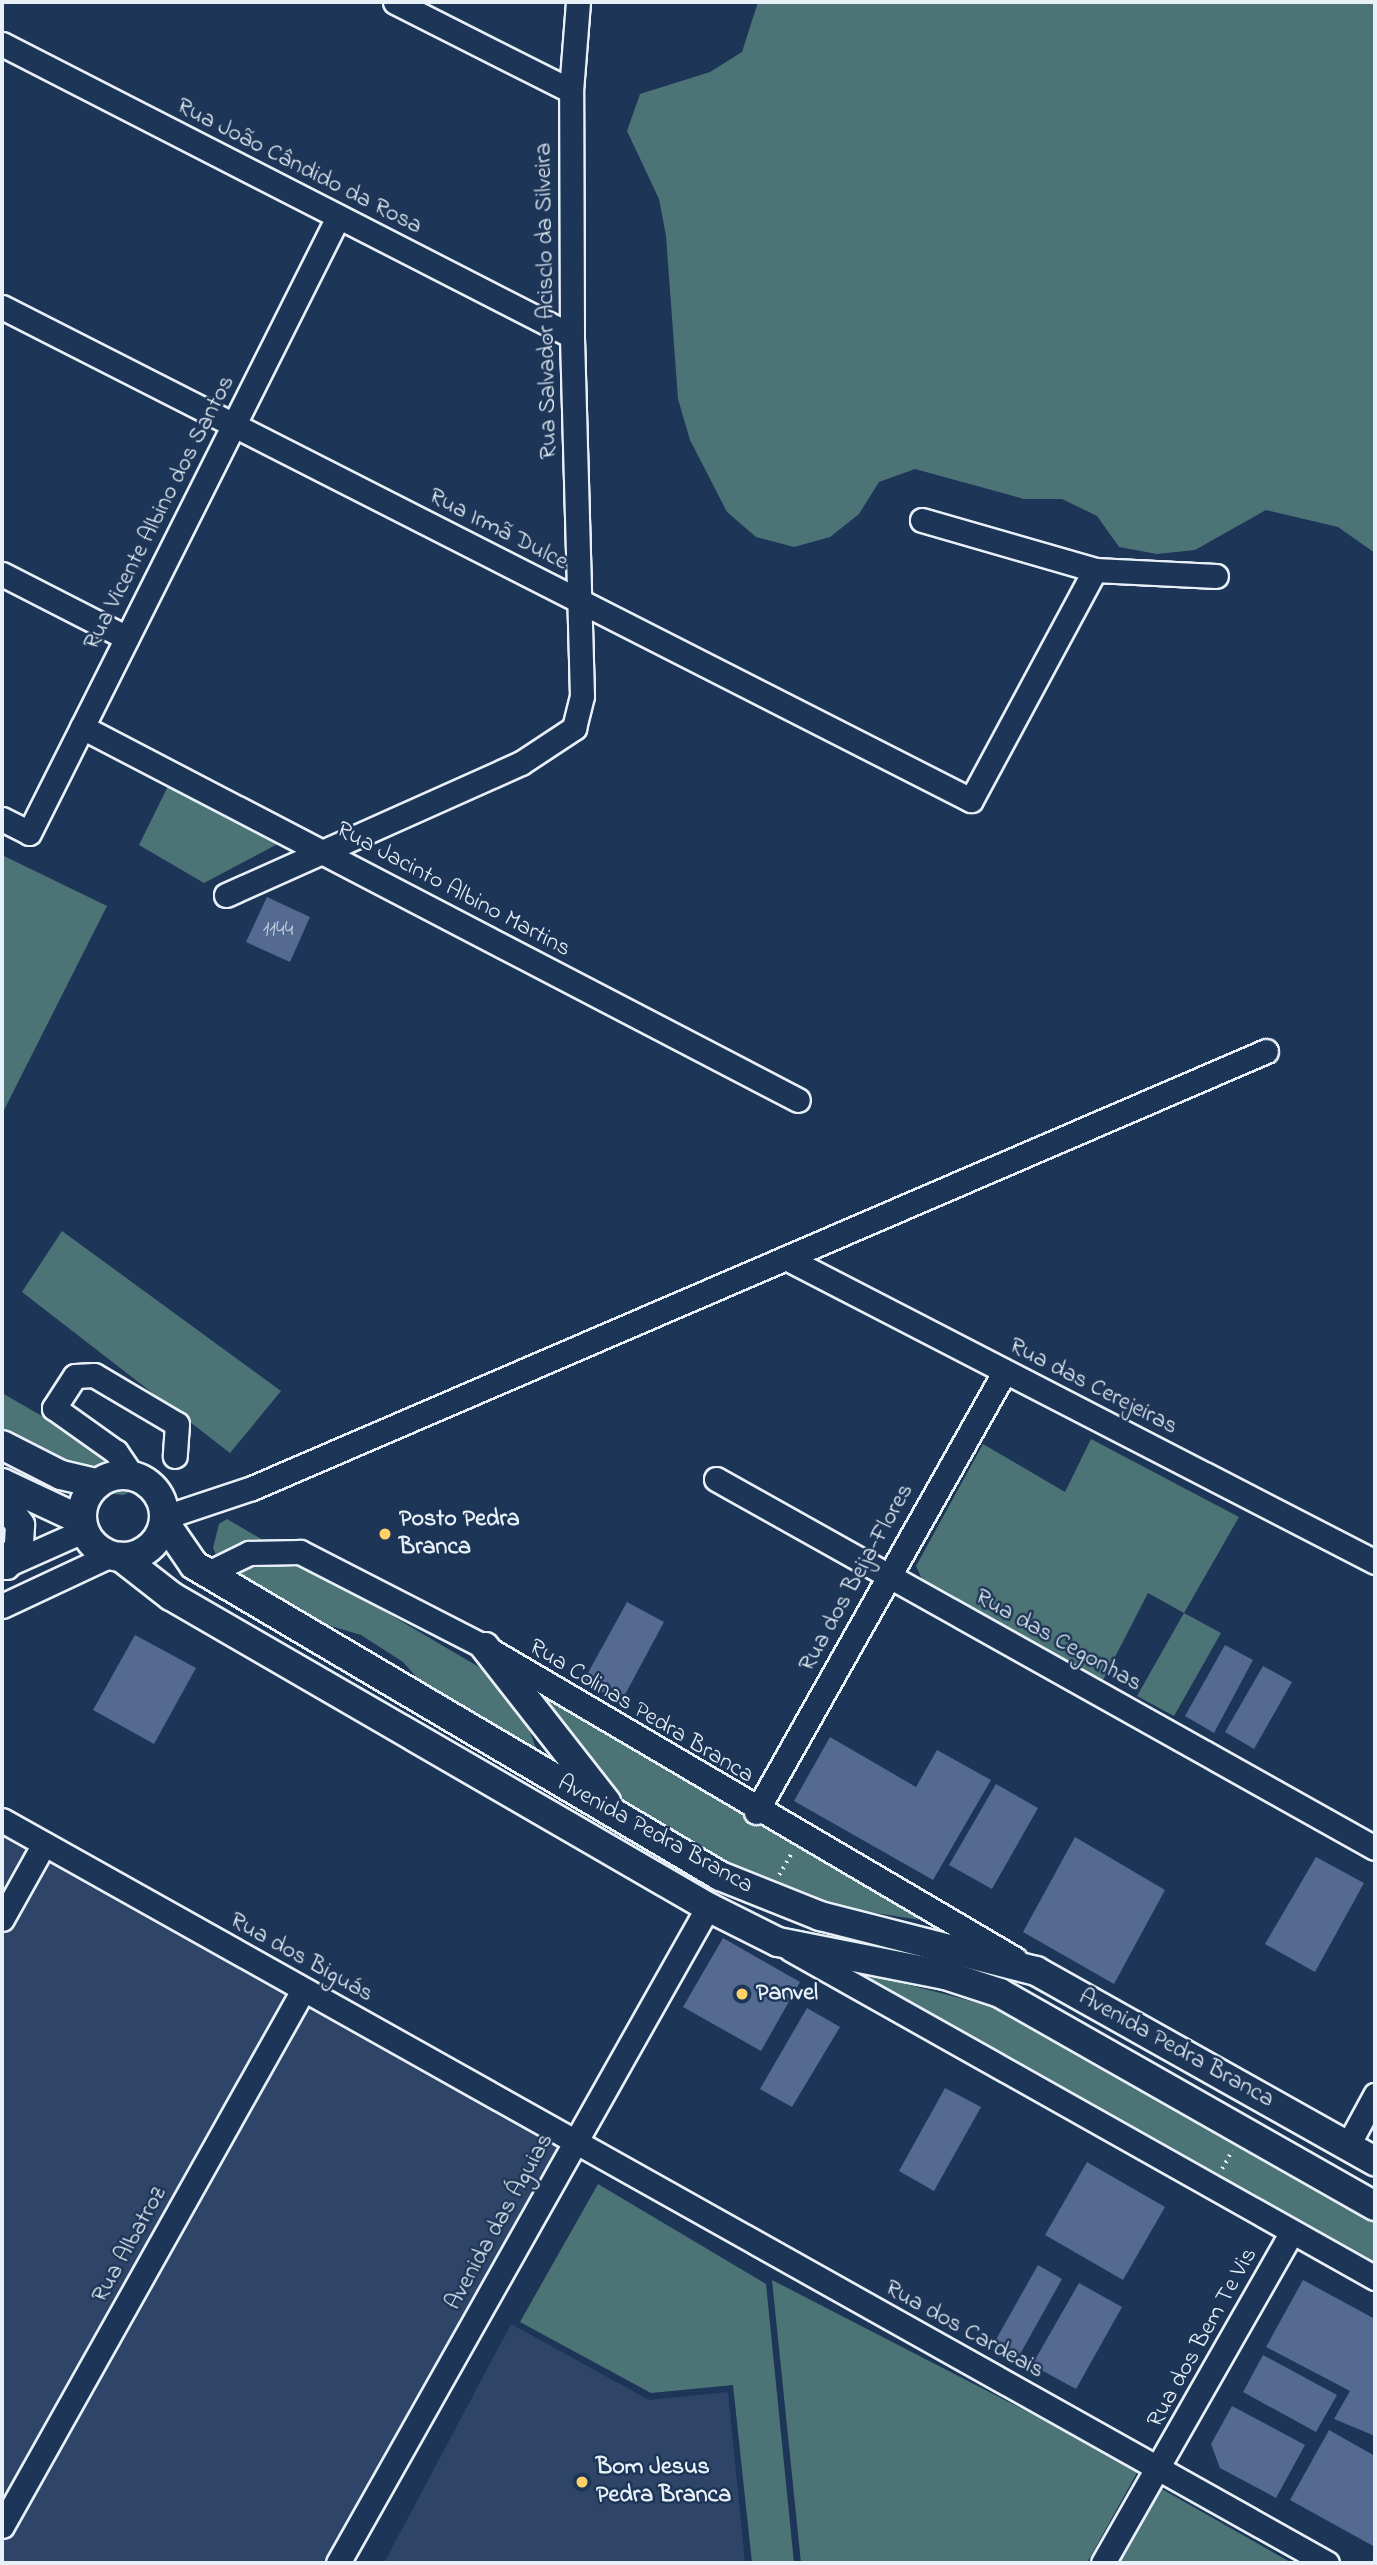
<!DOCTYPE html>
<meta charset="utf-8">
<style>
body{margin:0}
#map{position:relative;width:1377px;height:2565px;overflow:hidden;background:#1d3557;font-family:"Indie Flower",sans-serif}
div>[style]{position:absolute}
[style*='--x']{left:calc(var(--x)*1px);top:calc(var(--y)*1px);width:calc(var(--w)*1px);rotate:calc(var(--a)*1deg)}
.built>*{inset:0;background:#2e4568}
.green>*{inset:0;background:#4c7376}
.building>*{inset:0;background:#546a91}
.path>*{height:3.5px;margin-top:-1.75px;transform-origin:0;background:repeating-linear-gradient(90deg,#e8f1f8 0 2px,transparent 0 7px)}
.roads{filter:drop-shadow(2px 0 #e8f1f8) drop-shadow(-2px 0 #e8f1f8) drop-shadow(0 2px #e8f1f8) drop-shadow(0 -2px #e8f1f8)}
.minor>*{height:23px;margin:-11.5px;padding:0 11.5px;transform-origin:11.5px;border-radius:11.5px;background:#1d3557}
.major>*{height:28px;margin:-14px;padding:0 14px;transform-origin:14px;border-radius:14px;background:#1d3557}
.major>.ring{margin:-14px;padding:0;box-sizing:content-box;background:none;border:28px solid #1d3557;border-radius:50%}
.dots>*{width:19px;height:19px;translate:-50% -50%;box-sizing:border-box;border:4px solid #1d3557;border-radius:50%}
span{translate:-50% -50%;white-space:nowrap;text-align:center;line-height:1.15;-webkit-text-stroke:5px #1d3557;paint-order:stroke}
.number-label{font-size:21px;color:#c3cfde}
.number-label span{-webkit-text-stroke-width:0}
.street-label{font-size:24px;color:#e8f1f8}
.poi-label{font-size:24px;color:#e8f1f8;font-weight:700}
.left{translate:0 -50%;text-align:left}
.frame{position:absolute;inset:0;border:4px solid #e8f1f8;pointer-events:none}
</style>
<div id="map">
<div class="built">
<div style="clip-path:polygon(2px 1831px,562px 2147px,326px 2563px,2px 2563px)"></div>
<div style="clip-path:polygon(511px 2324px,649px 2400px,728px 2392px,745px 2563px,384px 2563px)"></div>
</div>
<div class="green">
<div style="clip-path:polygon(758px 2px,1375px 2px,1375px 553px,1338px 527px,1266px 510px,1195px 550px,1157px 554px,1119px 547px,1097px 516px,1062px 499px,1024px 499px,915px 469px,879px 482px,859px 514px,830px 537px,794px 547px,756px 537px,727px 512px,690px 440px,678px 399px,666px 236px,659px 199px,627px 131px,640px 94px,710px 72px,742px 52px)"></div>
<div style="clip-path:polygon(173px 776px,287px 839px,204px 883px,139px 845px)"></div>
<div style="clip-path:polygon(2px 855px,107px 906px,2px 1114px)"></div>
<div style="clip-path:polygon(62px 1231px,281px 1391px,230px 1453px,22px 1292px)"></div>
<div style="clip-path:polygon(2px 1393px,146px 1476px,146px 1485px,123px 1495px,104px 1493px,2px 1438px)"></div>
<div style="clip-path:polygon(1091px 1439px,1239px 1517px,1184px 1613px,1221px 1633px,1174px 1716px,1137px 1696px,1184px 1613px,1148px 1593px,1101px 1684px,922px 1579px,916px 1566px,983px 1444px,1065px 1492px)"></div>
<div style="clip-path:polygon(227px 1519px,479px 1667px,525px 1719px,536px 1748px,427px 1689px,403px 1662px,361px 1635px,301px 1617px,220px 1564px,213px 1548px,219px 1524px)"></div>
<div style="clip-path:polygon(538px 1695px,876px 1888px,933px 1922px,812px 1903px,745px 1879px,640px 1818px,615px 1797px)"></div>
<div style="clip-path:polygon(855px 1971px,995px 2007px,1375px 2221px,1375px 2265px)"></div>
<div style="clip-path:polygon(598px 2184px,766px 2284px,794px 2563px,752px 2563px,733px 2385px,651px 2393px,520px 2322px)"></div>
<div style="clip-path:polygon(772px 2280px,1139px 2469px,1087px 2563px,801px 2563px)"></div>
<div style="clip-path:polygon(1153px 2484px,1292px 2563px,1107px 2563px)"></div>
</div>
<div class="building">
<div style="clip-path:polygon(267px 897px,310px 917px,290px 962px,246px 942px)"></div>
<div style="clip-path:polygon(627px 1602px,664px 1622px,621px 1702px,583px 1682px)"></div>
<div style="clip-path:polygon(135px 1635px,196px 1668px,154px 1744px,93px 1710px)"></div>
<div style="clip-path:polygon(1225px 1645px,1253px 1660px,1214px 1733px,1185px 1716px)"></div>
<div style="clip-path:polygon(1263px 1666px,1292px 1682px,1254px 1749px,1225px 1732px)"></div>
<div style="clip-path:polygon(830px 1737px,916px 1787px,937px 1750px,991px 1780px,933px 1880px,794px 1801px)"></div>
<div style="clip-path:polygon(996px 1784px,1038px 1808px,992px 1889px,949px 1865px)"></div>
<div style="clip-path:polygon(1075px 1837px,1165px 1890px,1114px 1984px,1023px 1932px)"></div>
<div style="clip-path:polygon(1316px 1857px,1364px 1883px,1315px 1972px,1265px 1944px)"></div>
<div style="clip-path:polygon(723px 1938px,800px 1982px,761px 2051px,683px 2007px)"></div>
<div style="clip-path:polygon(807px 2008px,840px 2027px,792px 2107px,760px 2089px)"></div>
<div style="clip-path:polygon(945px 2088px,981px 2107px,934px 2191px,899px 2171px)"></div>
<div style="clip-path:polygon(1087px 2162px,1165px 2207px,1123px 2280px,1045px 2235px)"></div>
<div style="clip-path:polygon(1038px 2265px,1062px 2279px,1019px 2356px,994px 2343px)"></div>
<div style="clip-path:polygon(1303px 2280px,1375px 2319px,1375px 2436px,1334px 2419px,1350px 2391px,1266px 2347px)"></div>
<div style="clip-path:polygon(1079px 2283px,1122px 2307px,1076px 2389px,1032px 2365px)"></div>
<div style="clip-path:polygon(1263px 2355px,1337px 2395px,1316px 2432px,1243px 2392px)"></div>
<div style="clip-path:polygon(1232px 2406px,1305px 2445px,1276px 2498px,1220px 2468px,1211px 2444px)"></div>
<div style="clip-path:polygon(1329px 2430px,1375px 2456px,1375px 2547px,1290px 2500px)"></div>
</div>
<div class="path">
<div style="--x:779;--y:1875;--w:28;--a:-60"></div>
<div style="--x:1222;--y:2169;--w:21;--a:-61"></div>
</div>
<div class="roads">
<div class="minor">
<div style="--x:395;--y:2;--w:197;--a:26.8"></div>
<div style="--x:2;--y:44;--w:640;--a:27.13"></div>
<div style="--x:2;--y:307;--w:1087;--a:26.97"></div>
<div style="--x:971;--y:800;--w:261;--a:-61.7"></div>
<div style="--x:1095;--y:570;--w:121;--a:2.8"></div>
<div style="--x:922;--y:520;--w:180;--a:16.1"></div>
<div style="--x:2;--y:574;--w:140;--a:27.1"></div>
<div style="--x:82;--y:727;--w:807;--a:27.52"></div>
<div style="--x:2;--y:819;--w:30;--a:27"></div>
<div style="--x:29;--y:833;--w:689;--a:-63.36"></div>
<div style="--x:226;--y:895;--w:323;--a:-24.1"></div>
<div style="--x:521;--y:763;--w:64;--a:-33.4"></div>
<div style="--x:574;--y:728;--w:33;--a:-76"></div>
<div style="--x:582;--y:696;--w:360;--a:-91.6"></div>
<div style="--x:572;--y:336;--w:245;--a:-90.2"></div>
<div style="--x:571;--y:91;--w:89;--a:-85.5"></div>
<div style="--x:786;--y:1258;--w:663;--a:27.3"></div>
<div style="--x:131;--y:1474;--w:27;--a:-124"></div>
<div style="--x:116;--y:1452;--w:76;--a:-144.6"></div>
<div style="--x:54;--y:1408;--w:38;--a:-57"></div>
<div style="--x:75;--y:1376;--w:19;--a:-3"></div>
<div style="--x:94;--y:1375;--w:96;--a:30.6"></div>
<div style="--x:177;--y:1424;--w:32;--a:94"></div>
<div style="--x:716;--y:1479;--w:755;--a:29.25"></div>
<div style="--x:165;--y:1517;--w:92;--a:-18.4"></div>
<div style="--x:252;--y:1488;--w:1104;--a:-23.31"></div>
<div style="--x:2;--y:1567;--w:91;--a:-24"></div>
<div style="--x:208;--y:1573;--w:46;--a:-26"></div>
<div style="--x:249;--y:1553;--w:51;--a:-1.1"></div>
<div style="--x:300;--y:1552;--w:208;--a:27.2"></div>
<div style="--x:485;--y:1647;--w:615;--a:30.48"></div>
<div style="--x:2;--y:1606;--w:120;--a:-25.1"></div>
<div style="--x:756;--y:1812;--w:506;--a:-60.55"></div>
<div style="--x:2;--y:1820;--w:1519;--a:29.28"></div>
<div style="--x:2;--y:1919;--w:86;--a:-60.8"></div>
<div style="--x:790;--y:1949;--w:671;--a:29.35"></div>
<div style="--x:1348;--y:2145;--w:57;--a:-61.6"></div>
<div style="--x:2;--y:2526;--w:615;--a:-60.68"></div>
<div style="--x:338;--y:2563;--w:753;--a:-60.58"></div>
<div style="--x:1103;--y:2563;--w:381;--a:-60.3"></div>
</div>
<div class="major">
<div style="--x:2;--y:1445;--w:66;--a:27"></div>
<div style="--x:61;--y:1475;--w:35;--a:13"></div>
<div class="ring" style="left:82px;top:1475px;width:54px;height:54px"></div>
<div style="--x:2;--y:1483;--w:87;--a:25.1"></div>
<div style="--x:2;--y:1500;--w:31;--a:54"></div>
<div style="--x:20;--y:1525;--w:21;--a:93"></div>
<div style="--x:19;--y:1546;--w:23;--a:124"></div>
<div style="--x:165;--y:1523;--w:51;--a:55.4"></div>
<div style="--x:194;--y:1565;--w:611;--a:30.59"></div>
<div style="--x:720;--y:1876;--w:108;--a:21.8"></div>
<div style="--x:820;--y:1916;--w:223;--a:14.3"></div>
<div style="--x:1036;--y:1971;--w:389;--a:29.3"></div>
<div style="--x:121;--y:1557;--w:63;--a:38"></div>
<div style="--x:171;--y:1596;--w:621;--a:30.08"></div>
<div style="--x:708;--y:1907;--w:78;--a:26.6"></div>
<div style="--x:778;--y:1942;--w:170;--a:11.2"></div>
<div style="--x:945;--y:1975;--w:58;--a:18.1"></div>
<div style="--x:1000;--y:1993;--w:431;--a:29.6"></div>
<div style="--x:485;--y:1647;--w:197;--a:52"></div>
</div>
</div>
<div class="dots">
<div style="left:385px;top:1534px;background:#ffd166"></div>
<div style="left:742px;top:1994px;background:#ffd166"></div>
<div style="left:582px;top:2482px;background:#ffd166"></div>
</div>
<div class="number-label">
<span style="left:278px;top:930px">1144</span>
</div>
<div class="street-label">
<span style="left:299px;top:167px;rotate:27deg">Rua João Cândido da Rosa</span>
<span style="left:547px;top:301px;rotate:-91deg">Rua Salvador Acisclo da Silveira</span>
<span style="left:160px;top:513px;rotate:-63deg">Rua Vicente Albino dos Santos</span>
<span style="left:498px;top:530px;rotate:27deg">Rua Irmã Dulce</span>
<span style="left:453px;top:890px;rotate:28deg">Rua Jacinto Albino Martins</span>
<span style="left:1093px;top:1387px;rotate:27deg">Rua das Cerejeiras</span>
<span style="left:857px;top:1578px;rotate:-61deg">Rua dos Beija-Flores</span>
<span style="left:1058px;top:1641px;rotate:29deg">Rua das Cegonhas</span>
<span style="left:641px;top:1712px;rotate:31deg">Rua Colinas Pedra Branca</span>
<span style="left:655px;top:1835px;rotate:29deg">Avenida Pedra Branca</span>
<span style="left:301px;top:1958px;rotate:29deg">Rua dos Biguás</span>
<span style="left:1176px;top:2049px;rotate:29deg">Avenida Pedra Branca</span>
<span style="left:500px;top:2222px;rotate:-61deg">Avenida das Águias</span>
<span style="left:130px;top:2245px;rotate:-61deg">Rua Albatroz</span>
<span style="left:964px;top:2330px;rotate:29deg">Rua dos Cardeais</span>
<span style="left:1203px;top:2338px;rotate:-61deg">Rua dos Bem Te Vis</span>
</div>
<div class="poi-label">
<span class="left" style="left:399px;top:1534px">Posto Pedra<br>Branca</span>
<span class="left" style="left:756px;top:1994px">Panvel</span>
<span class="left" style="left:596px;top:2482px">Bom Jesus<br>Pedra Branca</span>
</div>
<div class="frame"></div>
</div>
